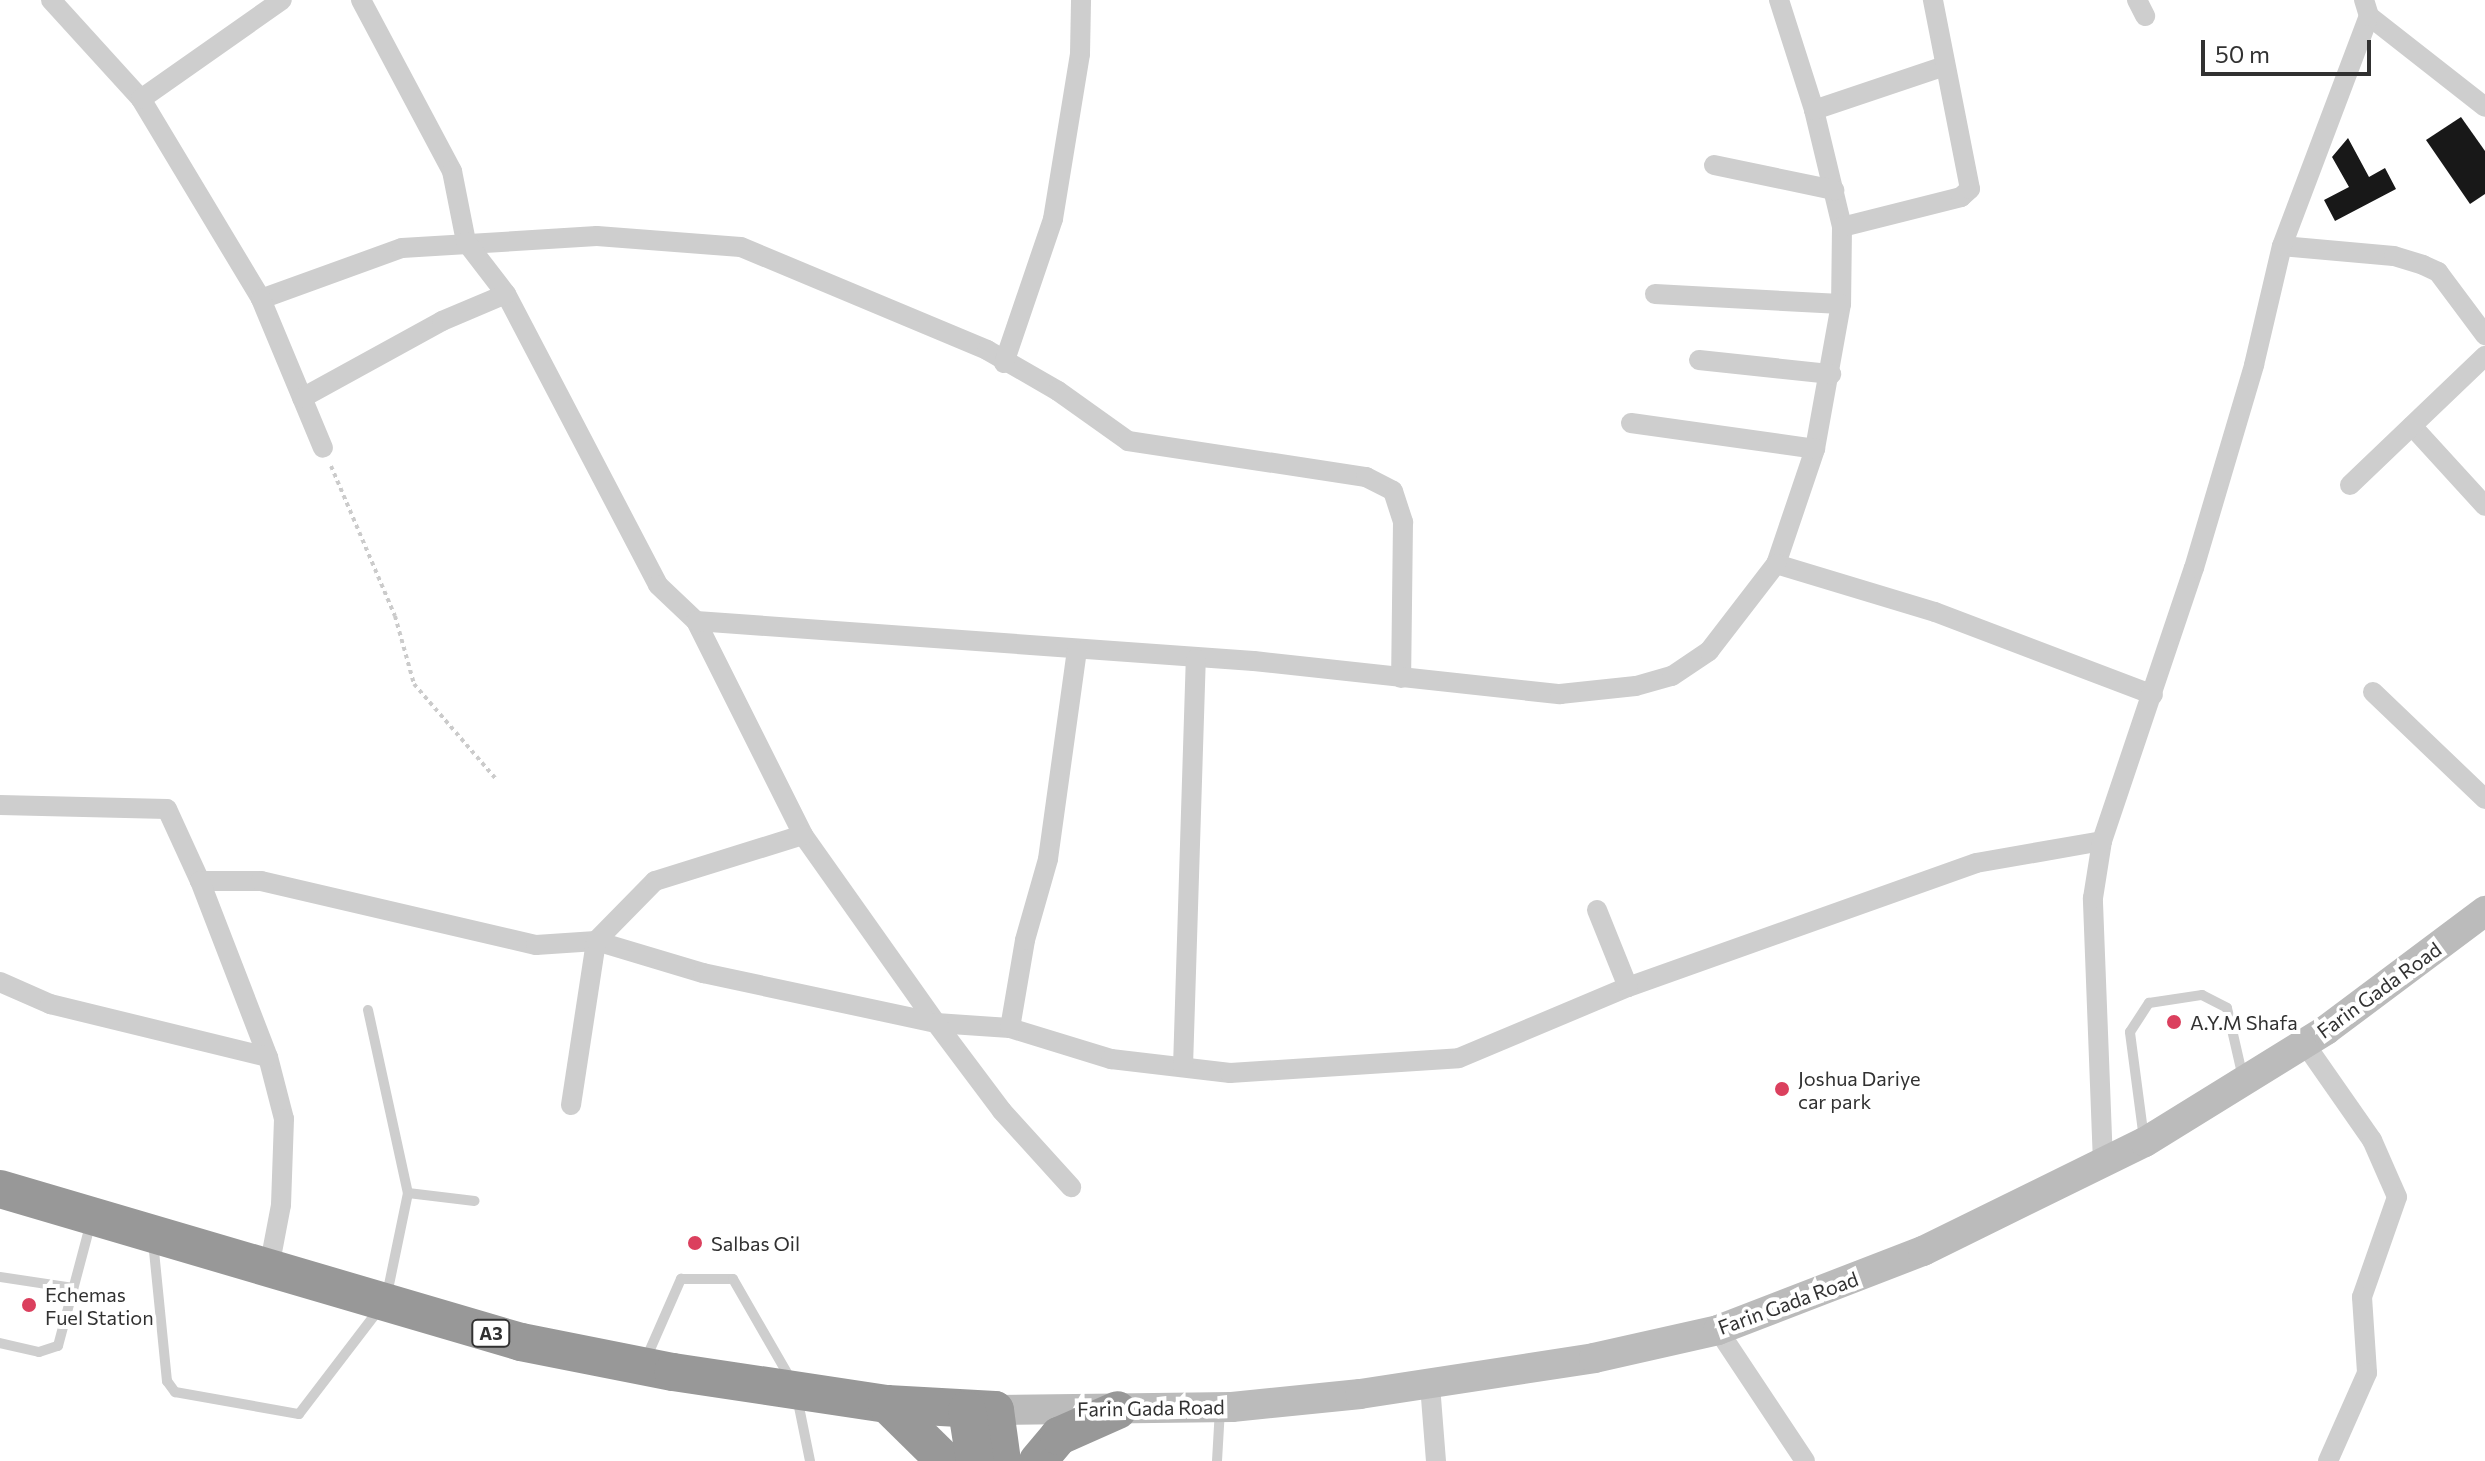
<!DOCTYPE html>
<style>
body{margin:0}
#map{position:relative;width:2485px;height:1461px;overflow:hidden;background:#fff;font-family:Commissioner,sans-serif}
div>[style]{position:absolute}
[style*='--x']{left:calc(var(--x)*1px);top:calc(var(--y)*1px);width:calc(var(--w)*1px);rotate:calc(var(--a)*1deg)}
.building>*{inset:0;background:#181818}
.path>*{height:4px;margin-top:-2px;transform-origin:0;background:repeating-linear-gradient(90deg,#cbcbcb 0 4px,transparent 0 8px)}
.lane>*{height:10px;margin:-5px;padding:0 5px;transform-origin:5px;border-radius:5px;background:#cecece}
.street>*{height:20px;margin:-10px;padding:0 10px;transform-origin:10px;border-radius:10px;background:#cecece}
.secondary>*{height:30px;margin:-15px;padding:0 15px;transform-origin:15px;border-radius:15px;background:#bbb}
.highway>*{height:38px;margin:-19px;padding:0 19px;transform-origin:19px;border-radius:19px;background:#989898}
.dots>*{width:22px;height:22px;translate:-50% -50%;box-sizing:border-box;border:4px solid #fff;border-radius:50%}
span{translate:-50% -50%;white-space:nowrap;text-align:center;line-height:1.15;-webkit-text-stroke:8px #fff;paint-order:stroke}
.shield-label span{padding:2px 6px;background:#fff;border:2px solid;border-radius:6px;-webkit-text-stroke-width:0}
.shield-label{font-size:18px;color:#313131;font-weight:700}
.street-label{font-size:20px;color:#313131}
.poi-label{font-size:20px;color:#313131}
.left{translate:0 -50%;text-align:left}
.scale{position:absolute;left:2201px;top:40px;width:170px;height:36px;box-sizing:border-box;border:4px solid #313131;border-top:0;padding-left:10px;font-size:24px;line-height:28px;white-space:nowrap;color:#313131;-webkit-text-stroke:6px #fff;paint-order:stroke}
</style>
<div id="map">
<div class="building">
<div style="clip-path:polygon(2461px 117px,2485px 151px,2485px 194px,2470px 204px,2426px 140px)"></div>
<div style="clip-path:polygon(2348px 138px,2369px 177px,2385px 168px,2396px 189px,2335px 221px,2324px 200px,2349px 187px,2332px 157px)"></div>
</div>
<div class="path">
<div style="--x:331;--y:466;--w:163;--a:66.9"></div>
<div style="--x:395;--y:616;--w:71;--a:74.4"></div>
<div style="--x:414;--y:684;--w:124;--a:49.2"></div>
</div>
<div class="lane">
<div style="--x:368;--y:1010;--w:187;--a:77.7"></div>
<div style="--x:408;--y:1193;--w:103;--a:101.7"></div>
<div style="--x:2144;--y:1139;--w:108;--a:-97.5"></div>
<div style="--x:2130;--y:1032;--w:35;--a:-57"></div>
<div style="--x:2149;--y:1003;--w:54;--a:-8.6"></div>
<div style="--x:2202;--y:995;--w:28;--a:27"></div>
<div style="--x:2227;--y:1008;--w:72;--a:77.1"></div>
<div style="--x:408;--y:1193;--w:67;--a:6.8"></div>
<div style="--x:153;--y:1241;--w:141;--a:84.3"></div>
<div style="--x:167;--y:1381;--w:14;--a:54"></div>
<div style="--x:175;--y:1392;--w:126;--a:10.1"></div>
<div style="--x:299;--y:1414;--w:133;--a:-52.6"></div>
<div style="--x:0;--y:1277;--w:74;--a:8.6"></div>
<div style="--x:0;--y:1343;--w:40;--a:13"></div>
<div style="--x:39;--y:1352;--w:20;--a:-18"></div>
<div style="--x:58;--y:1346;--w:128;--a:-75.1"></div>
<div style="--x:645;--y:1361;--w:90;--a:-66.3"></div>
<div style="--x:681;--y:1279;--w:52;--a:0"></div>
<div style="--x:733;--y:1279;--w:114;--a:60.1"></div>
<div style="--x:797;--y:1397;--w:65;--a:78.5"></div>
<div style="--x:1217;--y:1461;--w:52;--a:-86.7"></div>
</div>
<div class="street">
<div style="--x:51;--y:0;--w:134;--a:47.7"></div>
<div style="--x:141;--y:99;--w:233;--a:59"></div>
<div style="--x:261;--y:299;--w:150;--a:-19.9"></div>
<div style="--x:402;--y:248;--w:195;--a:-3.5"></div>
<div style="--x:597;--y:236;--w:144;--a:4.4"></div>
<div style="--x:741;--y:247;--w:267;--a:22.7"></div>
<div style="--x:987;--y:350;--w:82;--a:30"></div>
<div style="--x:1058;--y:391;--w:86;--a:35.5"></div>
<div style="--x:1128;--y:441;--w:241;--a:8.6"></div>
<div style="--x:1366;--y:477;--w:30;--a:27"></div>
<div style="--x:1393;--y:491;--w:33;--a:72"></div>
<div style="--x:1403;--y:522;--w:156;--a:90.7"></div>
<div style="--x:361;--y:0;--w:194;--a:62"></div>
<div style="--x:452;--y:171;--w:72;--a:78.8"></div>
<div style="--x:466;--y:242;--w:66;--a:52.4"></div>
<div style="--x:506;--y:294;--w:328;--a:62.4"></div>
<div style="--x:658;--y:585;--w:52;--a:43.5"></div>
<div style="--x:696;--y:621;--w:239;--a:63.4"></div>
<div style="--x:803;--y:835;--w:230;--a:54.7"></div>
<div style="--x:936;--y:1023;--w:74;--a:3.9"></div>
<div style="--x:1010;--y:1028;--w:106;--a:17.1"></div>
<div style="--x:1111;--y:1059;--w:120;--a:6.7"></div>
<div style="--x:1230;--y:1073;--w:229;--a:-3.7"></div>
<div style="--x:1459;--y:1058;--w:183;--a:-22.8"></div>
<div style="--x:1628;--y:987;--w:369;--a:-19.6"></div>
<div style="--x:1976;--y:863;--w:128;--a:-9.9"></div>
<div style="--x:1779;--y:0;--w:115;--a:72.3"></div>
<div style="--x:1814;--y:110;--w:120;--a:76.5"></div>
<div style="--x:1842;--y:227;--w:77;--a:90.7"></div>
<div style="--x:1841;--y:304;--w:147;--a:100.2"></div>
<div style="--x:1815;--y:449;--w:121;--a:108.7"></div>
<div style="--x:1776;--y:564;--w:166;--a:16.8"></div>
<div style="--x:1935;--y:612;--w:233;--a:20.8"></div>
<div style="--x:2137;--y:0;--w:18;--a:63"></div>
<div style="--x:2369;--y:16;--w:147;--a:38.1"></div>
<div style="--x:141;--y:99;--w:172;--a:-35.1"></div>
<div style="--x:1814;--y:110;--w:138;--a:-18.6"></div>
<div style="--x:1714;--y:165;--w:123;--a:11.8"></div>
<div style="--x:1842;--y:227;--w:123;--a:-14.1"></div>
<div style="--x:1961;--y:197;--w:12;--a:-42"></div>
<div style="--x:1970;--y:189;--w:193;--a:-101.1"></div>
<div style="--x:2282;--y:246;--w:112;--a:5.1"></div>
<div style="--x:2394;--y:256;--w:30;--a:17"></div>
<div style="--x:2423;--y:265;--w:17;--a:25"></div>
<div style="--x:2438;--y:272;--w:79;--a:53.3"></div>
<div style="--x:1655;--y:294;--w:186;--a:3.1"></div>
<div style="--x:261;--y:299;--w:161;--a:67.4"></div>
<div style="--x:1699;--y:360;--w:133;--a:6.1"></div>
<div style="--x:1004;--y:363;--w:152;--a:-71.2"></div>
<div style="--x:1053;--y:219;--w:167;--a:-80.7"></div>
<div style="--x:1080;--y:54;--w:54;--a:-88.9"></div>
<div style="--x:302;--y:398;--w:160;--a:-28.8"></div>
<div style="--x:442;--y:321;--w:69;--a:-22.9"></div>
<div style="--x:1631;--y:423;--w:186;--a:8"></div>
<div style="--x:2412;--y:426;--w:108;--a:47.6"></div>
<div style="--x:2350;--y:485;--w:187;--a:-43.7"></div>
<div style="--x:696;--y:621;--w:559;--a:4.1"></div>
<div style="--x:1254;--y:661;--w:308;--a:6.2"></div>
<div style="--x:1560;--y:694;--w:76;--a:-6"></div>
<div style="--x:1636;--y:686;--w:37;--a:-16"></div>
<div style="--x:1672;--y:676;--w:45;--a:-34"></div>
<div style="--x:1709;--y:651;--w:110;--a:-52.4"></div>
<div style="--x:2373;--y:692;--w:155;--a:43.7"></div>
<div style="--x:0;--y:805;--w:167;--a:1.4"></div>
<div style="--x:167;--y:809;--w:79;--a:65.4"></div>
<div style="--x:200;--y:881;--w:61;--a:0"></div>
<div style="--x:261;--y:881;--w:282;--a:13.1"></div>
<div style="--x:536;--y:945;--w:60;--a:-3.8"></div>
<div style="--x:596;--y:941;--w:112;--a:16.7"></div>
<div style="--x:703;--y:973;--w:238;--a:12.1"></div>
<div style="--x:936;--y:1023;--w:110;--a:53.1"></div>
<div style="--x:1002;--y:1111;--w:103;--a:47.8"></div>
<div style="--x:200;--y:881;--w:189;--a:68.9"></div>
<div style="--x:268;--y:1057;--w:64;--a:75.5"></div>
<div style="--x:284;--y:1119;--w:86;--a:92"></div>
<div style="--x:281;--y:1205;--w:64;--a:100.8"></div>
<div style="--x:1597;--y:910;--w:83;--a:68.1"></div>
<div style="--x:0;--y:982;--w:55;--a:23.7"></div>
<div style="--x:50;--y:1004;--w:224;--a:13.7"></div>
<div style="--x:1010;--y:1028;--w:89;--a:-80.3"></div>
<div style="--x:1025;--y:940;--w:84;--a:-74.1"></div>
<div style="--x:1048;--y:859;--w:210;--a:-82.1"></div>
<div style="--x:2305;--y:1044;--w:117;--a:55.1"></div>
<div style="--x:2372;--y:1140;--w:62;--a:66.3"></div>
<div style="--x:2397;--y:1197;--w:106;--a:109.3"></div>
<div style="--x:2362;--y:1297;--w:76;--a:86.2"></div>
<div style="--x:2367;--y:1373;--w:96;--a:113.9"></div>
<div style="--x:1183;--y:1067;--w:408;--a:-88.2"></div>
<div style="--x:571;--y:1105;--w:166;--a:-81.3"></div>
<div style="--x:596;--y:941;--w:84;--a:-45.5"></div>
<div style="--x:655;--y:881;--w:155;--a:-17.3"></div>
<div style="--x:2103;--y:1163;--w:265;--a:-92.2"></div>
<div style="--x:2093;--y:898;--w:58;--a:-81"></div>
<div style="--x:2102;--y:841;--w:288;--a:-71.4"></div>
<div style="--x:2194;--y:568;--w:212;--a:-73.5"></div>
<div style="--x:2254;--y:365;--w:122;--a:-76.8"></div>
<div style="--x:2282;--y:246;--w:246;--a:-69.3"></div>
<div style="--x:2369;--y:16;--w:17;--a:-107"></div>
<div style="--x:1718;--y:1330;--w:157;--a:56.4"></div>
<div style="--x:1430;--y:1385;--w:76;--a:85.5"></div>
</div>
<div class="secondary">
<div style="--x:995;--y:1410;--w:237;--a:-0.7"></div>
<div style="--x:1232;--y:1407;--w:129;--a:-5.8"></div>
<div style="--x:1360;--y:1394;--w:237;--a:-8.7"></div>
<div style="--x:1594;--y:1358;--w:127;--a:-12.7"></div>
<div style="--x:1718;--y:1330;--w:220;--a:-21.1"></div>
<div style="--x:1923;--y:1251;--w:247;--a:-26.2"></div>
<div style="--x:2145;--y:1142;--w:213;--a:-31.7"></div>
<div style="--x:2326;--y:1030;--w:199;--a:-36.8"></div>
</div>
<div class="highway">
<div style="--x:0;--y:1189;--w:543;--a:16.37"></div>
<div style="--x:521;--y:1342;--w:155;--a:11.2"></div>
<div style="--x:673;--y:1372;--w:216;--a:8.5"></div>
<div style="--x:887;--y:1404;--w:108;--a:3.2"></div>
<div style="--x:995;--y:1410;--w:51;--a:82.2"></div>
<div style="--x:887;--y:1404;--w:81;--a:44.5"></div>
<div style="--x:967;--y:1410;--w:52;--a:81.1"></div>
<div style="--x:1038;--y:1461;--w:33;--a:-50"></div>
<div style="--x:1059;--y:1436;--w:64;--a:-23.8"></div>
</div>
<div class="dots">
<div style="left:2174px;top:1022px;background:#db405e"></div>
<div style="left:1782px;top:1089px;background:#db405e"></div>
<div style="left:695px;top:1243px;background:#db405e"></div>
<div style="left:29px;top:1305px;background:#db405e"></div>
</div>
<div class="shield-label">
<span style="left:491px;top:1333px">A3</span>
</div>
<div class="street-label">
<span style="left:2379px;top:990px;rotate:-36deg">Farin Gada Road</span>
<span style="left:1788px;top:1303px;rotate:-20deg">Farin Gada Road</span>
<span style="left:1151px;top:1408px;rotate:-1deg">Farin Gada Road</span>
</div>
<div class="poi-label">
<span class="left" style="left:2190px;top:1022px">A.Y.M Shafa</span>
<span class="left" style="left:1798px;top:1090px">Joshua Dariye<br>car park</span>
<span class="left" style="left:711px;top:1243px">Salbas Oil</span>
<span class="left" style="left:45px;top:1306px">Echemas<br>Fuel Station</span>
</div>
<div class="scale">50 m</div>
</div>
